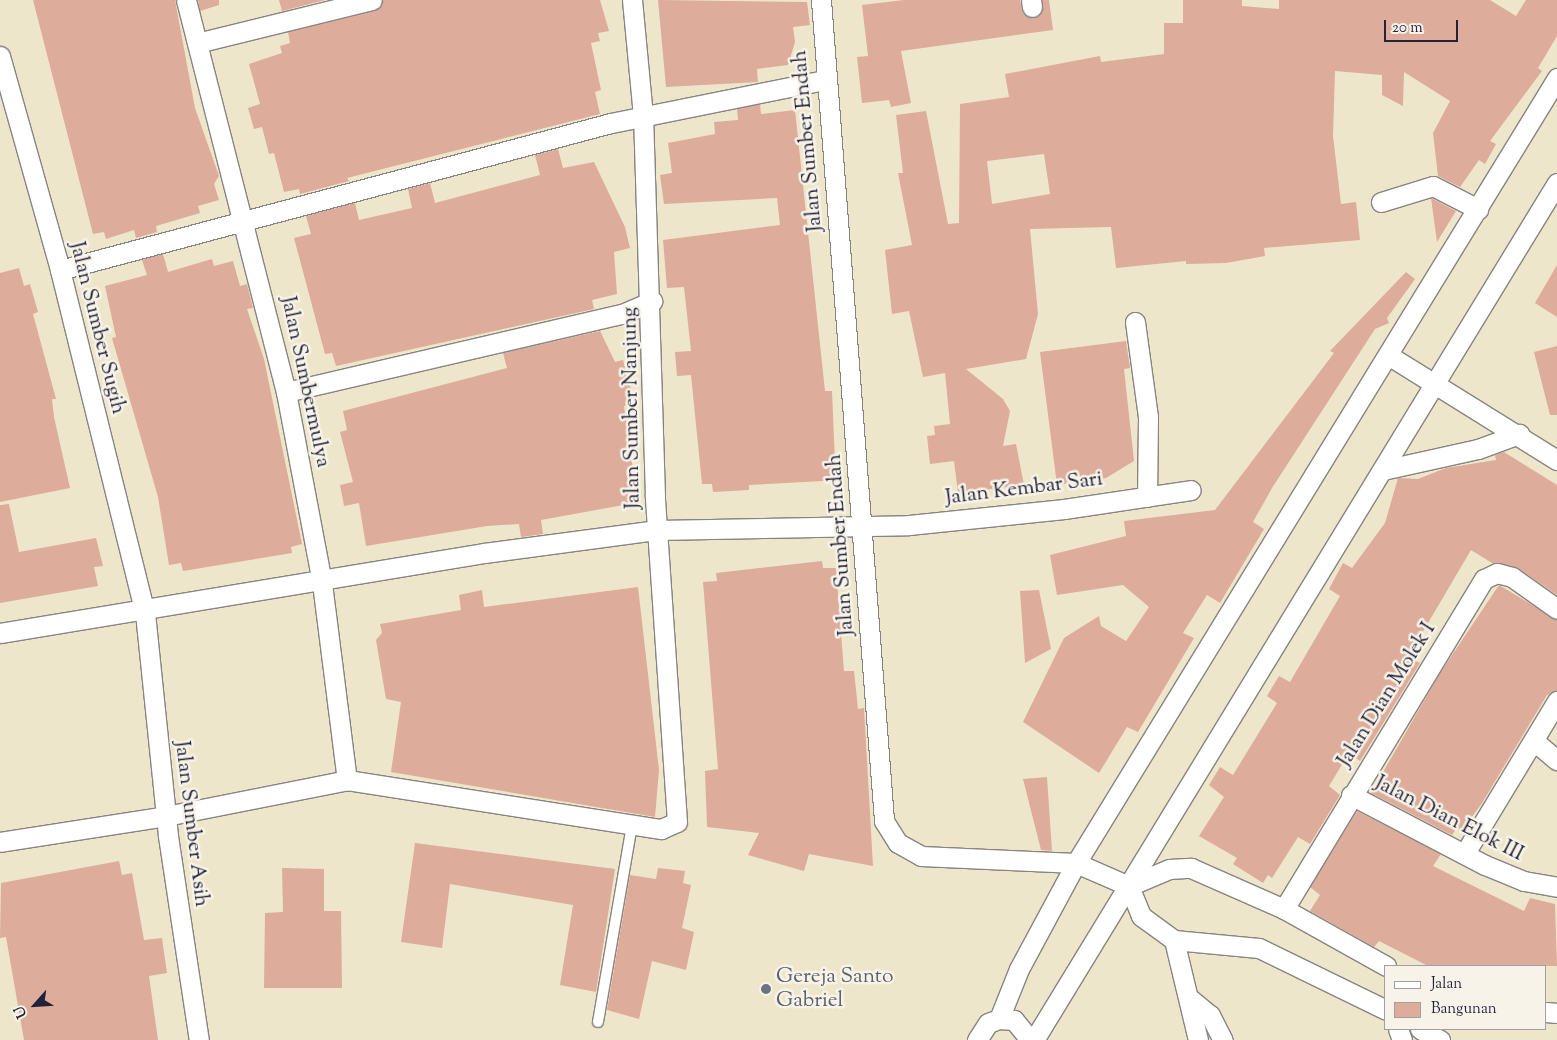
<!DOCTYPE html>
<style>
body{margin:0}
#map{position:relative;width:1557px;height:1040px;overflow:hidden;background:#eee6ca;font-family:"Sorts Mill Goudy",serif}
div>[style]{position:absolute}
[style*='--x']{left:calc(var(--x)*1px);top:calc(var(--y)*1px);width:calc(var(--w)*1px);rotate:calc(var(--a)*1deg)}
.building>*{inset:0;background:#ddac9a}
.roads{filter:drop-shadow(1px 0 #888482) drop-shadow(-1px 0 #888482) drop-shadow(0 1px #888482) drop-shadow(0 -1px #888482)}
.lane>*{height:10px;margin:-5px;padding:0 5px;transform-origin:5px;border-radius:5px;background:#fff}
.street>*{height:19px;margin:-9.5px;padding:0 9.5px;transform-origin:9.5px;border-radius:9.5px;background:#fff}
.dots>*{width:14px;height:14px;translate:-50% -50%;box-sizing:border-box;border:2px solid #f7f3e8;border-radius:50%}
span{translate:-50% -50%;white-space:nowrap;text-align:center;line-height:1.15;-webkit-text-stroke:5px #f7f3e8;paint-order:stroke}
.street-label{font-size:21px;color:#22223b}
.worship-label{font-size:21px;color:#5b616d}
.left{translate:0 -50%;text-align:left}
.legend{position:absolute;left:1384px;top:965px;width:162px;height:65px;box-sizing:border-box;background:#f7f3e8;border:1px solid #a29fa3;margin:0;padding:6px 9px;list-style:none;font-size:15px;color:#22223b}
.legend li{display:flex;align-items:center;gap:10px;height:25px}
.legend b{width:25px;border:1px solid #a29fa3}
.north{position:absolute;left:10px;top:980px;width:50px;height:50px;-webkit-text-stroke:4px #f7f3e8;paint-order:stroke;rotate:244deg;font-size:14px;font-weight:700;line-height:20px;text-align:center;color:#22223b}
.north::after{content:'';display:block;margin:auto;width:18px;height:22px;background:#22223b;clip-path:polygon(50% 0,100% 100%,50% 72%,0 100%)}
.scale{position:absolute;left:1384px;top:20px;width:74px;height:22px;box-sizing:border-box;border:2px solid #22223b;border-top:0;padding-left:6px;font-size:15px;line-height:18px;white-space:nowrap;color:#22223b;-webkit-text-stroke:4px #f7f3e8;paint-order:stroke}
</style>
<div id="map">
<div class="building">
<div style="clip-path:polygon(33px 0,175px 0,195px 108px,219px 176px,214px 184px,219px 200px,198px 206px,200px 213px,156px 226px,157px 232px,136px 238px,134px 230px,106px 239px,104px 232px,93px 234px)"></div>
<div style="clip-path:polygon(198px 0,219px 0,219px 5px,200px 11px)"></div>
<div style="clip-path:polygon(279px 0,325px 0,282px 11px)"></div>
<div style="clip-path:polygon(383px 0,600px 0,609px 31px,598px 33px,600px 41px,591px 43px,601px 90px,595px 92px,600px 114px,347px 178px,349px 181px,300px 194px,299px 189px,284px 192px,274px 153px,269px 154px,262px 127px,254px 129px,248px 108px,260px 104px,249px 64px,282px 53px,280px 46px,290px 43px,288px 32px,375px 11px)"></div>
<div style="clip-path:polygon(658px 0,807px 2px,810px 25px,793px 27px,795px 42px,788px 65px,757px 69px,758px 82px,666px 87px)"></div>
<div style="clip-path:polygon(904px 0,1020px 0,1023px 14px,1033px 18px,1042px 12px,1042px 0,1049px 0,1053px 30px,901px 51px,911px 103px,891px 107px,889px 100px,862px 103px,857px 57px,868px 56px,862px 5px)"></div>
<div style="clip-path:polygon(evenodd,1183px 0,1242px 0,1242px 6px,1279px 9px,1279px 0,1490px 0,1516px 16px,1526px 0,1557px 0,1557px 36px,1538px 68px,1542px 71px,1490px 141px,1496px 144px,1485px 164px,1479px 160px,1460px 187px,1438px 176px,1433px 133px,1450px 101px,1404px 72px,1403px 106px,1382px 95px,1382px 75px,1335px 71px,1333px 136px,1341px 204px,1356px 202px,1360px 240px,1264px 248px,1265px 256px,1226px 263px,1186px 264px,1186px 261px,1116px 268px,1111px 227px,1030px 229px,1038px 314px,1026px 359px,966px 369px,1003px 399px,1010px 411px,1003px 446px,1016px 444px,1024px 485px,958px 493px,954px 461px,930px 464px,927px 436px,935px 435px,934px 426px,950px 424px,945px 373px,923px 377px,909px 311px,892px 314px,885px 250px,912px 245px,898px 173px,903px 173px,896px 115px,926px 111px,948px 224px,959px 223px,960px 104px,1009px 97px,1005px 74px,1100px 56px,1101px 62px,1164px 54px,1164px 23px,1183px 23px,1183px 0,1044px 154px,1050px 194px,992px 204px,987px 161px,1044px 154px)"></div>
<div style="clip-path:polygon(760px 104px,761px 114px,795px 110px,825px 391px,832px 391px,835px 463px,832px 475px,823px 481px,749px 485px,749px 490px,713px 492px,712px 484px,702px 484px,691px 375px,677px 376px,675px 352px,691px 351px,684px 287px,667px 288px,663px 240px,780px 225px,777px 198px,664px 204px,660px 175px,672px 173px,668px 143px,715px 134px,714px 122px,738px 120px,737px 109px)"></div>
<div style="clip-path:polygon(558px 149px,563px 168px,594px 162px,625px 227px,630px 248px,614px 252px,617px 294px,592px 300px,594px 309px,336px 366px,332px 353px,325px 354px,294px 238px,311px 234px,306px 216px,355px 203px,359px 220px,412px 208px,408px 189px,430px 183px,435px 203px,540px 175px,535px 155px)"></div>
<div style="clip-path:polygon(1431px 198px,1456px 211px,1437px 242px)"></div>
<div style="clip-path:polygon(163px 254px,168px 272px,212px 259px,214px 266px,233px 261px,240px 286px,247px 284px,253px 308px,247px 309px,264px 359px,302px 544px,291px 547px,292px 553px,183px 571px,181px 563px,169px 565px,158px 497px,112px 338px,116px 337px,105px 286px,147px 275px,142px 260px)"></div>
<div style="clip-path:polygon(1557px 265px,1557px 317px,1535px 303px)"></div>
<div style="clip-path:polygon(19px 268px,24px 286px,30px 284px,38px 312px,33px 314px,56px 399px,52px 399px,54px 417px,70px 488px,0 502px,0 273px)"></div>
<div style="clip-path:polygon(1406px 272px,1415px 279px,1387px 318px,1389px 323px,1375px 329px,1272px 488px,1253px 522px,1264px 529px,1220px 603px,1207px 595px,1183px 633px,1194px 638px,1138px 732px,1127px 727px,1099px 773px,1023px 722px,1064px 638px,1099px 616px,1101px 626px,1126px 641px,1149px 607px,1123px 585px,1057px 595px,1050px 555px,1126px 536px,1124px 521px,1215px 510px,1334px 353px,1330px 351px)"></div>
<div style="clip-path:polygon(600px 331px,615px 362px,623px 360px,635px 404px,624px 406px,636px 491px,628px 493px,629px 504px,541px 520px,543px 534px,521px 537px,519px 524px,487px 526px,366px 546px,359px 503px,344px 506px,340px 485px,353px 482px,340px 432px,347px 430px,343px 411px,507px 368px,503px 353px)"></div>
<div style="clip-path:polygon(1126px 341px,1130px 368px,1124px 369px,1134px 461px,1106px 478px,1057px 485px,1040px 352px)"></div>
<div style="clip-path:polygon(1557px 346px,1557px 415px,1550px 415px,1534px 352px)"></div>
<div style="clip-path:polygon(1504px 452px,1557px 485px,1557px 595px,1518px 568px,1492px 563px,1471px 550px,1408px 657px,1420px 663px,1360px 761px,1349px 753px,1329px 786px,1340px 795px,1310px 844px,1298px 837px,1272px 878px,1268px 875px,1263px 883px,1233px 864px,1237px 858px,1199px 836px,1224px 797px,1209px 785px,1220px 767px,1233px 775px,1277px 703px,1267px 696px,1279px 676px,1290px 682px,1340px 596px,1329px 589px,1343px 563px,1352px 568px,1385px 523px,1398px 478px,1418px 479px,1446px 468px,1496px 460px,1495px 455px)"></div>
<div style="clip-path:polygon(9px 504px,19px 552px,96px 538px,103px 566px,94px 567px,98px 586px,0 603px,0 505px)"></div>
<div style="clip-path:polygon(822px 561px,823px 568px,836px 568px,844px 671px,854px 671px,858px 709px,864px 708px,873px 866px,809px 854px,804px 871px,748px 855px,759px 833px,707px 827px,705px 771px,718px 769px,703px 582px,717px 581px,716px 573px)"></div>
<div style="clip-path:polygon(1499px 585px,1557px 620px,1557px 690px,1547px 695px,1482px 803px,1461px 832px,1456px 829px,1452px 835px,1371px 793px,1440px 673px)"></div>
<div style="clip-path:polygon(638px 587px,659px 770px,655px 817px,391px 772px,401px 702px,386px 699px,376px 640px,382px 633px,380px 624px,461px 610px,459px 595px,482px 590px,484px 607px)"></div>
<div style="clip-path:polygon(1039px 590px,1051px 649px,1025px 663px,1020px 591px)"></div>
<div style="clip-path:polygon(1047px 777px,1052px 851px,1041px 850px,1023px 779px)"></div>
<div style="clip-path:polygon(1357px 811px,1441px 854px,1433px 866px,1524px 911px,1530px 898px,1555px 904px,1557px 966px,1428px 966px,1379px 941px,1374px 947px,1310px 911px,1320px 895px,1310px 887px)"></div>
<div style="clip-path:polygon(415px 843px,615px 869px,596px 992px,560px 985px,573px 905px,450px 884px,442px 948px,401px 942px)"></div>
<div style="clip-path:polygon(119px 861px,122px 875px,132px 873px,144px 940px,162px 938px,167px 973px,149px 976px,158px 1040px,24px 1040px,6px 937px,0 938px,1px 883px)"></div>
<div style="clip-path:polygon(282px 868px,324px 869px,324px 911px,341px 911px,342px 988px,264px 988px,265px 913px,283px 912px)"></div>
<div style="clip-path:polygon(658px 868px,685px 871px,683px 883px,691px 885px,682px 928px,694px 932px,686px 970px,652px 961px,639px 1019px,607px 1010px,630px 875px,656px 879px)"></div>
</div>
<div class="roads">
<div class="lane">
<div style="--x:598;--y:1022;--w:200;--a:-80.2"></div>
</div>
<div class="street">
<div style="--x:186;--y:0;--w:405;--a:75.7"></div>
<div style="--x:286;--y:392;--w:194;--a:79.3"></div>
<div style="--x:322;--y:583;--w:199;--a:82.8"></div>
<div style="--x:821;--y:0;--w:823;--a:85.61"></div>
<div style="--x:884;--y:821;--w:26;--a:58"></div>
<div style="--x:898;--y:843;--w:26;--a:29"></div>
<div style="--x:921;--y:856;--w:155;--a:2.6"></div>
<div style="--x:1076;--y:863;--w:58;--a:23.5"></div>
<div style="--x:1031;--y:0;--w:7;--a:82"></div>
<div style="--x:197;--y:43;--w:180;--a:-13.8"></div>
<div style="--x:0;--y:56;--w:222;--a:74.3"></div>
<div style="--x:60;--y:270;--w:353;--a:76.1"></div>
<div style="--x:145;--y:613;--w:224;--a:84.1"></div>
<div style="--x:168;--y:836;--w:206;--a:81.4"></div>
<div style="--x:1381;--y:202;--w:54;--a:-17.1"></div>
<div style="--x:1433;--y:186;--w:51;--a:27.1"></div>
<div style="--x:60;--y:270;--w:570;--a:-14.94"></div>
<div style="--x:611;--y:123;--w:217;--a:-11.4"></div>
<div style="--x:1135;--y:322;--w:96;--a:82.2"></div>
<div style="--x:1148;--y:417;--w:80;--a:90.7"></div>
<div style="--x:1388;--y:355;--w:199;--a:31.9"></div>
<div style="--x:286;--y:392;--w:345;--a:-13.1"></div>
<div style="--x:622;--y:314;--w:33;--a:-23"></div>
<div style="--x:1383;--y:470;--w:97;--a:-12.5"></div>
<div style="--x:1478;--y:449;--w:44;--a:-20.1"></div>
<div style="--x:0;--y:633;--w:491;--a:-9.4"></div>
<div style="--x:484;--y:553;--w:175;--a:-7.6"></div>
<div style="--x:657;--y:530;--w:252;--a:-1.1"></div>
<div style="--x:909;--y:525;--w:156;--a:-5.9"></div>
<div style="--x:1064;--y:509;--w:128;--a:-8.5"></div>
<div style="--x:1534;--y:741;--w:30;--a:40"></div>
<div style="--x:1351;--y:795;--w:151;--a:27.6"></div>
<div style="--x:1485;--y:865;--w:42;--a:22.3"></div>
<div style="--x:1524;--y:881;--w:34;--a:10"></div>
<div style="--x:0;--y:842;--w:168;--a:-8.9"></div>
<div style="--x:166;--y:816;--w:185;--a:-11.2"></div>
<div style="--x:347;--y:780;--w:318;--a:8.9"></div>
<div style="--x:661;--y:829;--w:17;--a:-24"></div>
<div style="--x:677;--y:822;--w:327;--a:-93.9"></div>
<div style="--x:655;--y:496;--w:380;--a:-91.8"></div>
<div style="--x:643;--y:116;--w:117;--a:-95.4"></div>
<div style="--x:1465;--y:853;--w:178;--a:-58.8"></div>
<div style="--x:1129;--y:886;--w:43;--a:-23"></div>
<div style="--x:1169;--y:869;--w:22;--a:-3"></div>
<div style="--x:1191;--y:868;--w:102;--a:23.8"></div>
<div style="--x:1284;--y:909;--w:117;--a:29.2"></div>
<div style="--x:1129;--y:886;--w:32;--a:68"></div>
<div style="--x:1141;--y:916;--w:41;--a:36"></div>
<div style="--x:1174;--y:940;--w:103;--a:76.5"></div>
<div style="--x:1284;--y:909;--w:386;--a:-58.8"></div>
<div style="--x:1484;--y:579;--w:14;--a:-25"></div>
<div style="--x:1497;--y:573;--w:16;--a:15"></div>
<div style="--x:1512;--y:577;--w:55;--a:35.4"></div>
<div style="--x:1174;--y:940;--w:85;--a:5.4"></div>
<div style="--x:1259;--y:948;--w:141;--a:26"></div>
<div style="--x:1190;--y:999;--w:26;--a:39"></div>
<div style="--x:1210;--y:1015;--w:28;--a:63"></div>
<div style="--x:1546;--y:1012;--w:11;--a:5"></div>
<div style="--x:999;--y:1019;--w:54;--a:-68.2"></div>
<div style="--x:1019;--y:969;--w:120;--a:-61.7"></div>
<div style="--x:1076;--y:863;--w:921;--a:-58.5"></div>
<div style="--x:1398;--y:1029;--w:12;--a:70"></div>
<div style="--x:1420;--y:1029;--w:23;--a:29"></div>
<div style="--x:977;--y:1040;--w:20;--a:-57"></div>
<div style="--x:988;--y:1023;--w:12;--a:-20"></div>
<div style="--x:999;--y:1019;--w:15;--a:4"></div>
<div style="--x:1014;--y:1020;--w:26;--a:51"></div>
<div style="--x:1034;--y:1040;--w:1004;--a:-58.61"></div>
</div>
</div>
<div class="dots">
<div style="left:766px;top:989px;background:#6b7280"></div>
</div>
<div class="street-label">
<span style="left:808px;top:141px;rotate:-95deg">Jalan Sumber Endah</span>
<span style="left:97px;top:328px;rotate:76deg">Jalan Sumber Sugih</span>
<span style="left:305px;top:382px;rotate:78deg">Jalan Sumbermulya</span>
<span style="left:632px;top:408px;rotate:-91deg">Jalan Sumber Nanjung</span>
<span style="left:1024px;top:489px;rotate:-7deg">Jalan Kembar Sari</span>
<span style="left:841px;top:545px;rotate:-94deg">Jalan Sumber Endah</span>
<span style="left:1387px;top:695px;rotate:-58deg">Jalan Dian Molek I</span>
<span style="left:1449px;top:819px;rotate:27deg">Jalan Dian Elok III</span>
<span style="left:191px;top:824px;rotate:83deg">Jalan Sumber Asih</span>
</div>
<div class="worship-label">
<span class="left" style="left:776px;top:989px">Gereja Santo<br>Gabriel</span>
</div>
<ul class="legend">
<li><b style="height:6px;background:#fff"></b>Jalan</li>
<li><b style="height:14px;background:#ddac9a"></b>Bangunan</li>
</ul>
<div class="north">U</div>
<div class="scale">20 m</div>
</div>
